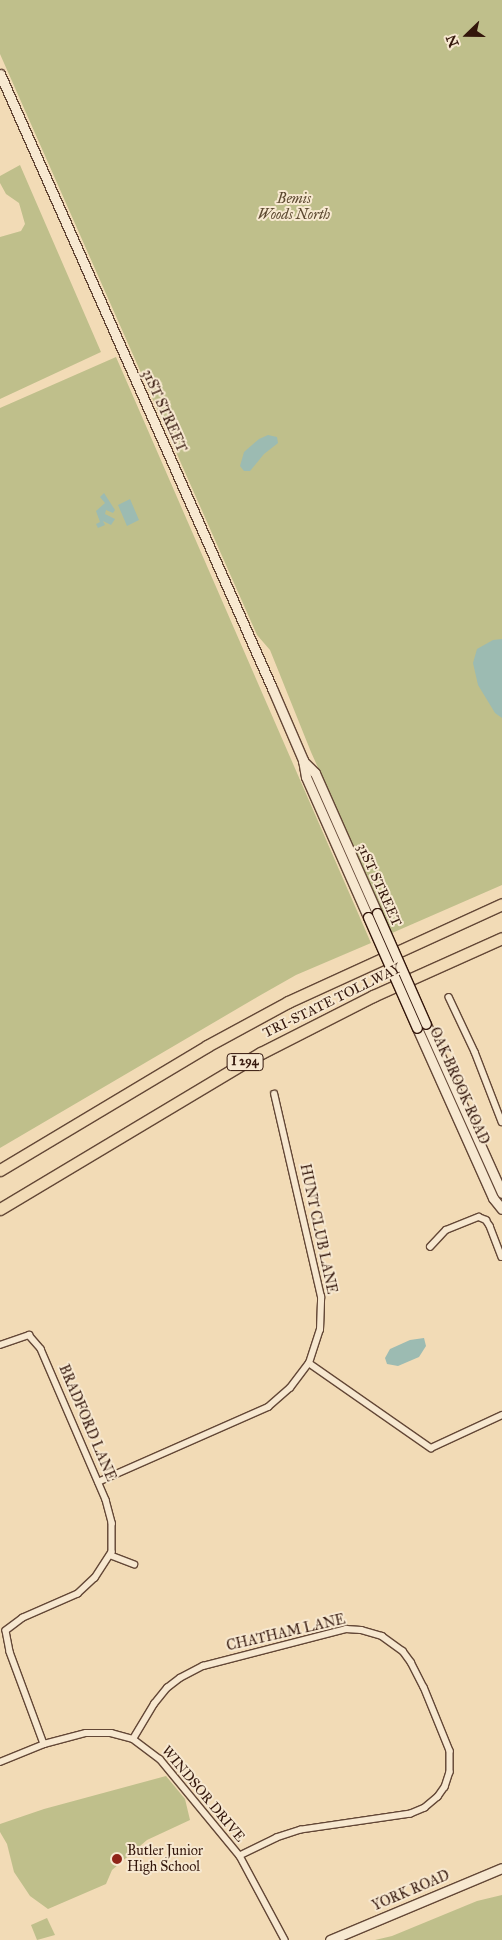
<!DOCTYPE html>
<style>
body{margin:0}
#map{position:relative;width:502px;height:1940px;overflow:hidden;background:#f2dbb6;font-family:"IM FELL Great Primer",serif}
div>[style]{position:absolute}
[style*='--x']{left:calc(var(--x)*1px);top:calc(var(--y)*1px);width:calc(var(--w)*1px);rotate:calc(var(--a)*1deg)}
.green>*{inset:0;background:#bfbf8b}
.water>*{inset:0;background:#9cbbb2}
.roads{filter:drop-shadow(1px 0 #634736) drop-shadow(-1px 0 #634736) drop-shadow(0 1px #634736) drop-shadow(0 -1px #634736)}
.street>*{height:5.5px;margin:-2.75px;padding:0 2.75px;transform-origin:2.75px;border-radius:2.75px;background:#f7e8d0}
.secondary>*{height:9px;margin:-4.5px;padding:0 4.5px;transform-origin:4.5px;border-radius:4.5px;background:#f7e8d0}
.highway>*{height:11px;margin:-5.5px;padding:0 5.5px;transform-origin:5.5px;border-radius:5.5px;background:#f2dbb6}
.bridges{filter:drop-shadow(1px 0 #33160b) drop-shadow(-1px 0 #33160b) drop-shadow(0 1px #33160b) drop-shadow(0 -1px #33160b)}
.secondary-bridge>*{height:9px;margin:-4.5px;padding:0 4.5px;transform-origin:4.5px;border-radius:4.5px;background:#f7e8d0}
.dots>*{width:14px;height:14px;translate:-50% -50%;box-sizing:border-box;border:2px solid #f7e8d0;border-radius:50%}
span{translate:-50% -50%;white-space:nowrap;text-align:center;line-height:1.15;-webkit-text-stroke:4px #f7e8d0;paint-order:stroke}
.shield-label span{padding:1px 4px;background:#f7e8d0;border:1px solid;border-radius:4px;-webkit-text-stroke-width:0}
.shield-label{font-size:12px;color:#33160b;font-weight:700}
.park-label{font-size:14px;color:#5d4931;font-style:italic}
.street-label{font-size:14px;color:#33160b}
.poi-label{font-size:14px;color:#33160b}
.left{translate:0 -50%;text-align:left}
.north{position:absolute;left:442px;top:10px;width:50px;height:50px;-webkit-text-stroke:4px #f7e8d0;paint-order:stroke;rotate:248deg;font-size:14px;font-weight:700;line-height:20px;text-align:center;color:#33160b}
.north::after{content:'';display:block;margin:auto;width:18px;height:22px;background:#33160b;clip-path:polygon(50% 0,100% 100%,50% 72%,0 100%)}
</style>
<div id="map">
<div class="green">
<div style="clip-path:polygon(0 0,502px 0,502px 885px,392px 933px,311px 752px,270px 650px,257px 635px,0 54px)"></div>
<div style="clip-path:polygon(20px 165px,101px 352px,0 399px,0 237px,21px 231px,25px 224px,19px 203px,6px 194px,0 183px,0 176px)"></div>
<div style="clip-path:polygon(116px 357px,371px 943px,296px 975px,259px 996px,0 1148px,0 408px)"></div>
<div style="clip-path:polygon(166px 1776px,185px 1799px,190px 1820px,147px 1840px,112px 1870px,106px 1884px,48px 1909px,30px 1896px,14px 1872px,7px 1844px,0 1832px,0 1824px,44px 1809px)"></div>
<div style="clip-path:polygon(502px 1895px,502px 1940px,375px 1940px,392px 1936px,477px 1901px)"></div>
<div style="clip-path:polygon(47px 1918px,55px 1935px,37px 1940px,31px 1925px)"></div>
</div>
<div class="water">
<div style="clip-path:polygon(268px 435px,277px 437px,278px 443px,264px 454px,250px 471px,244px 471px,240px 466px,244px 452px,259px 439px)"></div>
<div style="clip-path:polygon(104px 493px,115px 510px,113px 513px,106px 510px,105px 514px,115px 519px,111px 525px,103px 521px,105px 525px,98px 528px,96px 524px,100px 522px,96px 511px,105px 503px,100px 497px)"></div>
<div style="clip-path:polygon(130px 499px,139px 520px,127px 526px,118px 505px)"></div>
<div style="clip-path:polygon(502px 639px,502px 718px,495px 713px,478px 685px,473px 663px,477px 649px,493px 640px)"></div>
<div style="clip-path:polygon(424px 1338px,426px 1346px,419px 1357px,398px 1366px,387px 1364px,385px 1358px,390px 1349px,410px 1340px)"></div>
</div>
<div class="roads">
<div class="street">
<div style="--x:449;--y:997;--w:61;--a:64.7"></div>
<div style="--x:475;--y:1052;--w:75;--a:68.9"></div>
<div style="--x:430;--y:1247;--w:23;--a:-47"></div>
<div style="--x:446;--y:1230;--w:35;--a:-22"></div>
<div style="--x:479;--y:1217;--w:8;--a:23"></div>
<div style="--x:486;--y:1220;--w:7;--a:56"></div>
<div style="--x:490;--y:1226;--w:33;--a:69"></div>
<div style="--x:0;--y:1345;--w:31;--a:-19"></div>
<div style="--x:29;--y:1335;--w:18;--a:49"></div>
<div style="--x:41;--y:1349;--w:164;--a:66.7"></div>
<div style="--x:106;--y:1500;--w:24;--a:75"></div>
<div style="--x:112;--y:1523;--w:29;--a:90"></div>
<div style="--x:112;--y:1552;--w:31;--a:123"></div>
<div style="--x:95;--y:1578;--w:23;--a:137"></div>
<div style="--x:78;--y:1594;--w:60;--a:156.4"></div>
<div style="--x:23;--y:1618;--w:21;--a:143"></div>
<div style="--x:6;--y:1631;--w:21;--a:79"></div>
<div style="--x:10;--y:1652;--w:98;--a:69.7"></div>
<div style="--x:309;--y:1363;--w:149;--a:34.9"></div>
<div style="--x:431;--y:1448;--w:78;--a:-24.9"></div>
<div style="--x:98;--y:1482;--w:186;--a:-23.8"></div>
<div style="--x:268;--y:1407;--w:29;--a:-41"></div>
<div style="--x:290;--y:1388;--w:31;--a:-53"></div>
<div style="--x:309;--y:1363;--w:35;--a:-72"></div>
<div style="--x:320;--y:1330;--w:33;--a:-88"></div>
<div style="--x:321;--y:1297;--w:208;--a:-103"></div>
<div style="--x:110;--y:1555;--w:26;--a:21"></div>
<div style="--x:133;--y:1739;--w:41;--a:-59"></div>
<div style="--x:154;--y:1704;--w:21;--a:-51"></div>
<div style="--x:167;--y:1688;--w:16;--a:-38"></div>
<div style="--x:180;--y:1678;--w:26;--a:-28"></div>
<div style="--x:203;--y:1666;--w:148;--a:-14.5"></div>
<div style="--x:346;--y:1629;--w:15;--a:4"></div>
<div style="--x:361;--y:1630;--w:22;--a:16"></div>
<div style="--x:382;--y:1636;--w:26;--a:36"></div>
<div style="--x:403;--y:1651;--w:14;--a:54"></div>
<div style="--x:411;--y:1662;--w:28;--a:63"></div>
<div style="--x:424;--y:1687;--w:69;--a:67.9"></div>
<div style="--x:450;--y:1751;--w:21;--a:90"></div>
<div style="--x:450;--y:1772;--w:16;--a:108"></div>
<div style="--x:445;--y:1787;--w:12;--a:125"></div>
<div style="--x:438;--y:1797;--w:17;--a:140"></div>
<div style="--x:425;--y:1808;--w:15;--a:157"></div>
<div style="--x:411;--y:1814;--w:111;--a:171.7"></div>
<div style="--x:301;--y:1830;--w:25;--a:162"></div>
<div style="--x:277;--y:1838;--w:41;--a:154.1"></div>
<div style="--x:0;--y:1762;--w:48;--a:-22.2"></div>
<div style="--x:44;--y:1744;--w:43;--a:-14.7"></div>
<div style="--x:86;--y:1733;--w:25;--a:0"></div>
<div style="--x:111;--y:1733;--w:23;--a:15"></div>
<div style="--x:133;--y:1739;--w:34;--a:37"></div>
<div style="--x:160;--y:1759;--w:126;--a:50.5"></div>
<div style="--x:240;--y:1856;--w:95;--a:61.8"></div>
</div>
<div class="secondary">
<div style="--x:0;--y:74;--w:672;--a:66.11"></div>
<div style="--x:272;--y:688;--w:78;--a:66.7"></div>
<div style="--x:303;--y:760;--w:17;--a:80"></div>
<div style="--x:306;--y:777;--w:153;--a:66.1"></div>
<div style="--x:303;--y:761;--w:17;--a:45"></div>
<div style="--x:315;--y:773;--w:153;--a:66.1"></div>
<div style="--x:426;--y:1024;--w:185;--a:65.8"></div>
<div style="--x:417;--y:1028;--w:186;--a:65.9"></div>
<div style="--x:493;--y:1198;--w:14;--a:51"></div>
<div style="--x:330;--y:1940;--w:186;--a:-22.7"></div>
</div>
<div class="highway">
<div style="--x:0;--y:1170;--w:241;--a:-30.9"></div>
<div style="--x:207;--y:1046;--w:92;--a:-28.5"></div>
<div style="--x:288;--y:1002;--w:235;--a:-24.6"></div>
<div style="--x:0;--y:1209;--w:304;--a:-30.9"></div>
<div style="--x:261;--y:1053;--w:126;--a:-27"></div>
<div style="--x:373;--y:996;--w:141;--a:-24.2"></div>
</div>
</div>
<div class="bridges">
<div class="secondary-bridge">
<div style="--x:377;--y:913;--w:121;--a:66.2"></div>
<div style="--x:368;--y:917;--w:121;--a:66.2"></div>
</div>
</div>
<div class="dots">
<div style="left:117px;top:1859px;background:#8f2418"></div>
</div>
<div class="shield-label">
<span style="left:245px;top:1062px">I 294</span>
</div>
<div class="park-label">
<span style="left:294px;top:207px">Bemis<br>Woods North</span>
</div>
<div class="street-label">
<span style="left:164px;top:411px;rotate:66deg">31ST STREET</span>
<span style="left:379px;top:885px;rotate:66deg">31ST STREET</span>
<span style="left:332px;top:1001px;rotate:-26deg">TRI-STATE TOLLWAY</span>
<span style="left:459px;top:1086px;rotate:66deg">OAK BROOK ROAD</span>
<span style="left:318px;top:1229px;rotate:78deg">HUNT CLUB LANE</span>
<span style="left:87px;top:1423px;rotate:67deg">BRADFORD LANE</span>
<span style="left:286px;top:1633px;rotate:-13deg">CHATHAM LANE</span>
<span style="left:203px;top:1794px;rotate:50deg">WINDSOR DRIVE</span>
<span style="left:411px;top:1891px;rotate:-23deg">YORK ROAD</span>
</div>
<div class="poi-label">
<span class="left" style="left:127px;top:1859px">Butler Junior<br>High School</span>
</div>
<div class="north">N</div>
</div>
